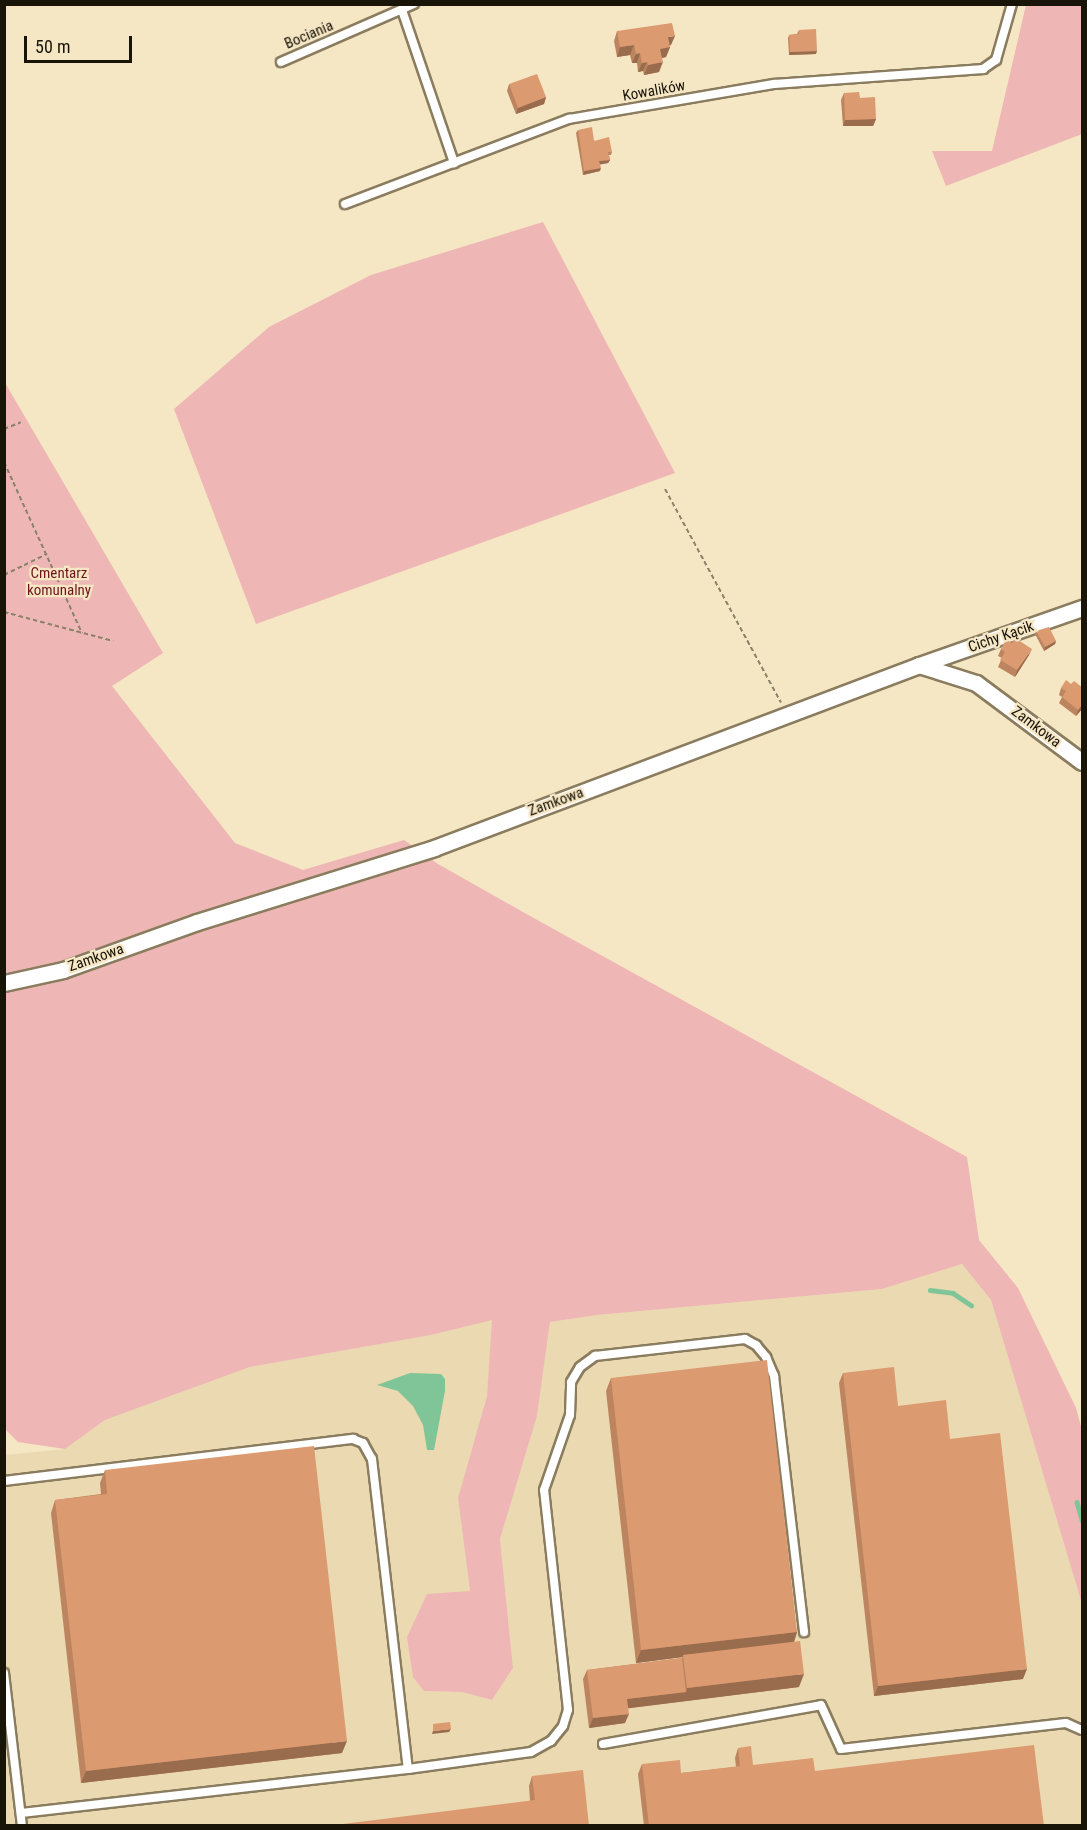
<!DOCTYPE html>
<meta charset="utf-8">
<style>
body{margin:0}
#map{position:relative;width:1087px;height:1830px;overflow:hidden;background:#f5e6c4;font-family:"Roboto Condensed",sans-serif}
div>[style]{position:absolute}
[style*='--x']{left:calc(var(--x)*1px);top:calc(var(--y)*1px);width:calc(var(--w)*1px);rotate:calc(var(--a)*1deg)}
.built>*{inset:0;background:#ead9b1}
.green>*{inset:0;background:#eeb6b4}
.water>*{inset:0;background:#80c597}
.stream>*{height:4.5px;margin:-2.25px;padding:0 2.25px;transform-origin:2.25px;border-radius:2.25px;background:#80c597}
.path>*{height:2px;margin-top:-1px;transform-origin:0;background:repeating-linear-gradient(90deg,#8c826a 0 4.5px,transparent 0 7.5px)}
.roads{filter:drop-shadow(2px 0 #8a7c5e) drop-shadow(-2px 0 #8a7c5e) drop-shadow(0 2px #8a7c5e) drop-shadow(0 -2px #8a7c5e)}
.lane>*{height:8px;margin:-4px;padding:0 4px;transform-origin:4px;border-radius:4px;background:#fff}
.street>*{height:15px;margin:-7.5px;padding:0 7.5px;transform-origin:7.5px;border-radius:7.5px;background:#fff}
.wall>*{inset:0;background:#bc845f}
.shaded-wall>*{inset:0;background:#996c4e}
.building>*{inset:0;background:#db9a6f}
span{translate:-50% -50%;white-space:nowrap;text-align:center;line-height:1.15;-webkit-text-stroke:4.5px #f5e6c4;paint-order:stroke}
.street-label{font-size:15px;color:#191408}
.park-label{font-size:15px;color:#71131e}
.frame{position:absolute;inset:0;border:6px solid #191408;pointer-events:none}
.scale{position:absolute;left:24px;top:36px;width:108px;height:27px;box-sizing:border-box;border:3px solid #191408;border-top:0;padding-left:8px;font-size:18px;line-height:21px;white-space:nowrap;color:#191408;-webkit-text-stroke:4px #f5e6c4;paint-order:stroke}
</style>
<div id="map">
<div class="built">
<div style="clip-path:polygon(962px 1264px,991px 1300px,1082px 1604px,1082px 1825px,5px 1826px,5px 1455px,65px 1449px,105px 1420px,250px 1367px,431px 1335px,493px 1319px,487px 1396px,458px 1498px,470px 1591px,424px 1691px,462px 1692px,492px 1700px,513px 1668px,500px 1539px,537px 1416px,550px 1322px,597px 1315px,882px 1289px)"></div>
</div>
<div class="green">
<div style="clip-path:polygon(1026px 5px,1082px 5px,1082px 134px,946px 186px,932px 151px,992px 151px)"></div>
<div style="clip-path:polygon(543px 222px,675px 473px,256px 624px,174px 409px,269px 327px,371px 275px)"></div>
<div style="clip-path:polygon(4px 381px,163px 653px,112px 686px,235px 843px,303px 870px,404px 840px,438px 864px,530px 916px,967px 1157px,979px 1240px,1018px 1288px,1076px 1408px,1082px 1430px,1082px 1604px,991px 1300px,962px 1264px,882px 1289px,597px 1315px,550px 1322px,537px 1416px,500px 1539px,513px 1668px,492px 1700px,462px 1692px,424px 1691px,413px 1677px,407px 1637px,427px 1594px,470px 1591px,458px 1498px,487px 1396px,492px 1320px,431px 1335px,250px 1367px,105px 1420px,65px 1449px,18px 1442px,5px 1429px)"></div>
</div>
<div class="water">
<div style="clip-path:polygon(410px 1373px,441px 1374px,445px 1379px,445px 1391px,434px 1450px,427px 1450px,423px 1425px,413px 1406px,398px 1391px,377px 1385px)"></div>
</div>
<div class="stream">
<div style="--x:930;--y:1290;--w:23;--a:7"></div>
<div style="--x:953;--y:1293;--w:22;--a:34"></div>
<div style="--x:1077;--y:1502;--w:19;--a:74"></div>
</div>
<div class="path">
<div style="--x:4;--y:429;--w:18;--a:-22"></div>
<div style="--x:4;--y:462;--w:188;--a:65.5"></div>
<div style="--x:665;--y:489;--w:243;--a:61.5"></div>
<div style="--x:4;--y:575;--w:48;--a:-26"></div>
<div style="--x:4;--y:612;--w:113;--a:14.9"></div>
</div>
<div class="roads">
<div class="lane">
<div style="--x:402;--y:10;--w:162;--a:71.2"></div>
<div style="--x:281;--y:62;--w:145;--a:-23.6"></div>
<div style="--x:345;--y:204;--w:240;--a:-20.8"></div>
<div style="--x:569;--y:119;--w:208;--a:-9.7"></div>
<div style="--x:774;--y:84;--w:210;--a:-4.1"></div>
<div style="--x:983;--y:69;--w:16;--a:-35"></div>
<div style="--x:996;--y:60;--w:58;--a:-74.1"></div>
<div style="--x:4;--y:1481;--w:352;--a:-6.9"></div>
<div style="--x:353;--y:1439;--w:11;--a:22"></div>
<div style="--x:363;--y:1443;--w:18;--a:61"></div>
<div style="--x:372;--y:1459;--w:312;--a:83.4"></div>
<div style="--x:4;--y:1673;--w:154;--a:83.3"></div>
<div style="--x:603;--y:1744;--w:221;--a:-10.1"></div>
<div style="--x:821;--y:1705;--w:48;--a:65.6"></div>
<div style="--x:841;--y:1749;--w:226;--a:-6.6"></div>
<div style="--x:1066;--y:1723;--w:17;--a:24"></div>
<div style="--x:21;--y:1813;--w:389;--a:-6.5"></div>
<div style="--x:408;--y:1769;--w:124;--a:-7.9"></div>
<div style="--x:531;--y:1752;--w:23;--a:-29"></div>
<div style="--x:551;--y:1741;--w:19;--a:-51"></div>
<div style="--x:563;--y:1726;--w:17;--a:-73"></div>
<div style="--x:568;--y:1710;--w:221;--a:-96.2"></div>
<div style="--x:544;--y:1490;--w:79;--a:-70.9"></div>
<div style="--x:570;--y:1415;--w:33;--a:-88"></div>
<div style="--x:571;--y:1382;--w:17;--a:-59"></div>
<div style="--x:580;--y:1367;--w:19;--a:-36"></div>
<div style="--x:595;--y:1356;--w:151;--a:-6.5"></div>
<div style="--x:745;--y:1339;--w:13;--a:29"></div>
<div style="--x:756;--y:1345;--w:16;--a:50"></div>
<div style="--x:766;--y:1357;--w:21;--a:67"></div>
<div style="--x:774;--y:1376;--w:258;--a:83.3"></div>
</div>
<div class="street">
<div style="--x:919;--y:665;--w:173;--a:-19.3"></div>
<div style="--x:4;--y:983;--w:60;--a:-12.4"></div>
<div style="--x:63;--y:970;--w:142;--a:-19.7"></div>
<div style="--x:197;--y:922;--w:248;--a:-17.3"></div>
<div style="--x:434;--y:848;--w:518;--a:-20.67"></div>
<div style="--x:919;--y:665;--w:60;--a:17.5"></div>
<div style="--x:976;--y:683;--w:132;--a:36.7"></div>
</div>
</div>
<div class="wall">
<div style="clip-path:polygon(799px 30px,816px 54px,789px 55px,788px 38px,789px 35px,797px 34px)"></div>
<div style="clip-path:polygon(617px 31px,671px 45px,669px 46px,670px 47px,666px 57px,662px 58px,659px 72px,644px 75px,643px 71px,638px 72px,637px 63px,632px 63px,630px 55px,617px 57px,614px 41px)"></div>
<div style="clip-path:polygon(509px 84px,546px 97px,544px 104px,516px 114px,507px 91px)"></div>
<div style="clip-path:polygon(844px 93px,860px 98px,876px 119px,873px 126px,843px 126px,841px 100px)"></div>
<div style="clip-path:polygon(578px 130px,612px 152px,611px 155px,609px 155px,610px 160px,608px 163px,600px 164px,600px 171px,583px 175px,576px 133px)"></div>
<div style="clip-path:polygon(1036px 631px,1056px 641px,1055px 644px,1044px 651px,1035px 634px)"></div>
<div style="clip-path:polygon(1001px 649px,1029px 655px,1015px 677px,998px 667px,1002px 658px,998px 656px)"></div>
<div style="clip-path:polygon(1071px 684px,1083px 688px,1083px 708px,1076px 716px,1059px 703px,1062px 697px,1059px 695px,1061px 688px)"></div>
<div style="clip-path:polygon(843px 1373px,898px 1406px,1023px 1679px,874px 1696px,839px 1383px)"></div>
<div style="clip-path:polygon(611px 1378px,797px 1632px,794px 1642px,799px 1687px,628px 1708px,625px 1723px,589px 1728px,583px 1679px,587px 1670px,682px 1658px,683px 1657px,636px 1663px,606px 1391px)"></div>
<div style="clip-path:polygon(105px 1470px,342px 1753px,81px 1783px,51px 1513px,55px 1500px,101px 1494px,100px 1483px)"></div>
<div style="clip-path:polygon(738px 1748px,753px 1765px,815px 1771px,1044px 1826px,644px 1826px,638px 1774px,642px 1764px,681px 1773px,736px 1767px,735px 1758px)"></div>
<div style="clip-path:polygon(532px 1776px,589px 1826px,530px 1801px,529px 1786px)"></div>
</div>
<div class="shaded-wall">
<div style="clip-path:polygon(675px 36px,671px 45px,664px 46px,668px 37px)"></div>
<div style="clip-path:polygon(634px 45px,630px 55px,617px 57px,620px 47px)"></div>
<div style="clip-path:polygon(670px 47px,666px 57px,657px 59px,660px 49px)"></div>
<div style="clip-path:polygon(817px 51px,816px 54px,789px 55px,790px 52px)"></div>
<div style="clip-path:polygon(640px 53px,637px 63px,632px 63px,636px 54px)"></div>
<div style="clip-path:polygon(647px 62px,643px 71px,638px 72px,642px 63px)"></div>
<div style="clip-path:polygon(663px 62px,659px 72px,644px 75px,648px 65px)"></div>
<div style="clip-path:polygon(546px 97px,544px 104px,516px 114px,518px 108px)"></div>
<div style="clip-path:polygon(876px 119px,873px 126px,843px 126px,845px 120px)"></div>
<div style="clip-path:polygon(610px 160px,608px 163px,598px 165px,599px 161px)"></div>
<div style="clip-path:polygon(601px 168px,600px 171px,583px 175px,584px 171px)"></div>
<div style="clip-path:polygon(1056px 641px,1055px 644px,1044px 651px,1045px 647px)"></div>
<div style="clip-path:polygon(1032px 649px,1029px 655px,1015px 677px,1017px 670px)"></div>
<div style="clip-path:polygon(1083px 704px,1083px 708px,1076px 716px,1078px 710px)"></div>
<div style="clip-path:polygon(797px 1632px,793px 1645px,683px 1655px,683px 1657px,636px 1663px,641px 1650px)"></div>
<div style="clip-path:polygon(1027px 1669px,1023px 1679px,874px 1696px,878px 1686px)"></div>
<div style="clip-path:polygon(804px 1674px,799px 1687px,623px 1709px,627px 1699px,686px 1692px,687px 1688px)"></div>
<div style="clip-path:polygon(629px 1714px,625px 1723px,589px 1728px,593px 1718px)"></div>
<div style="clip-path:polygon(451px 1729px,449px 1732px,432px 1734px,433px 1731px)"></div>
<div style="clip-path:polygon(347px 1741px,342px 1753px,81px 1783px,86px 1771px)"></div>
</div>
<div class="building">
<div style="clip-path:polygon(672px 23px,675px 36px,668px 37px,670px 47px,660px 49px,663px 62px,648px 65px,647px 62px,642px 63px,640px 53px,636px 54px,634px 45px,620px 47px,617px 31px)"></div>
<div style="clip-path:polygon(816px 29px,817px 51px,790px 52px,789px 35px,799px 34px,799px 30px)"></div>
<div style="clip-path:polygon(537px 74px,546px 97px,518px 108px,509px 84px)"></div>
<div style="clip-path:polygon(859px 92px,860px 98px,875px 97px,876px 119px,845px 120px,844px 93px)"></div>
<div style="clip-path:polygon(592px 127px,594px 141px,609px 137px,612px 152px,608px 152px,610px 160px,599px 161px,601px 168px,584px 171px,578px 130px)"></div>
<div style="clip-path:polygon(1049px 627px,1056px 641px,1045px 647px,1036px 631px)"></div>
<div style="clip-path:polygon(1015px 638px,1032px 649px,1017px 670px,1000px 660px,1005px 652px,1001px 649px,1006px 639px,1012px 643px)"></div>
<div style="clip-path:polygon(1066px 680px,1071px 684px,1074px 681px,1083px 688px,1083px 704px,1078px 710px,1062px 697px,1066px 691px,1061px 688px)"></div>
<div style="clip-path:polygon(767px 1360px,797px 1632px,641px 1650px,611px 1378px)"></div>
<div style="clip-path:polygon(894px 1367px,898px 1406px,946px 1400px,950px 1439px,1000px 1433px,1027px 1669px,878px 1686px,843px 1373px)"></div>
<div style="clip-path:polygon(314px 1446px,347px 1741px,86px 1771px,55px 1500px,107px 1494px,105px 1470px)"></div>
<div style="clip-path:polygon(800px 1641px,804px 1674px,687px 1688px,683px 1655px)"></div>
<div style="clip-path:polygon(682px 1658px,686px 1692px,627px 1699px,629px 1714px,593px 1718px,587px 1670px)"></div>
<div style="clip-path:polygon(450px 1722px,451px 1729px,433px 1731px,433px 1724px)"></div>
<div style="clip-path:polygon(1034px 1745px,1044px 1826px,649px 1826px,642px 1764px,680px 1760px,681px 1773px,740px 1766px,738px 1748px,751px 1746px,753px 1765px,813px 1758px,815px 1771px)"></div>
<div style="clip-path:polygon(583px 1770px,589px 1826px,327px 1826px,535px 1800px,532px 1776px)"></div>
</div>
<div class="street-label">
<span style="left:309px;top:35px;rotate:-23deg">Bociania</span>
<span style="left:654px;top:91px;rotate:-10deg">Kowalików</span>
<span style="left:1001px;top:637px;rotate:-19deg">Cichy Kącik</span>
<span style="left:1036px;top:727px;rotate:37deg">Zamkowa</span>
<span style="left:556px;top:802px;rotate:-20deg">Zamkowa</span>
<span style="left:96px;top:958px;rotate:-19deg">Zamkowa</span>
</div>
<div class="park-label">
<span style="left:59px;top:582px">Cmentarz<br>komunalny</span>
</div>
<div class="frame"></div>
<div class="scale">50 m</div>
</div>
